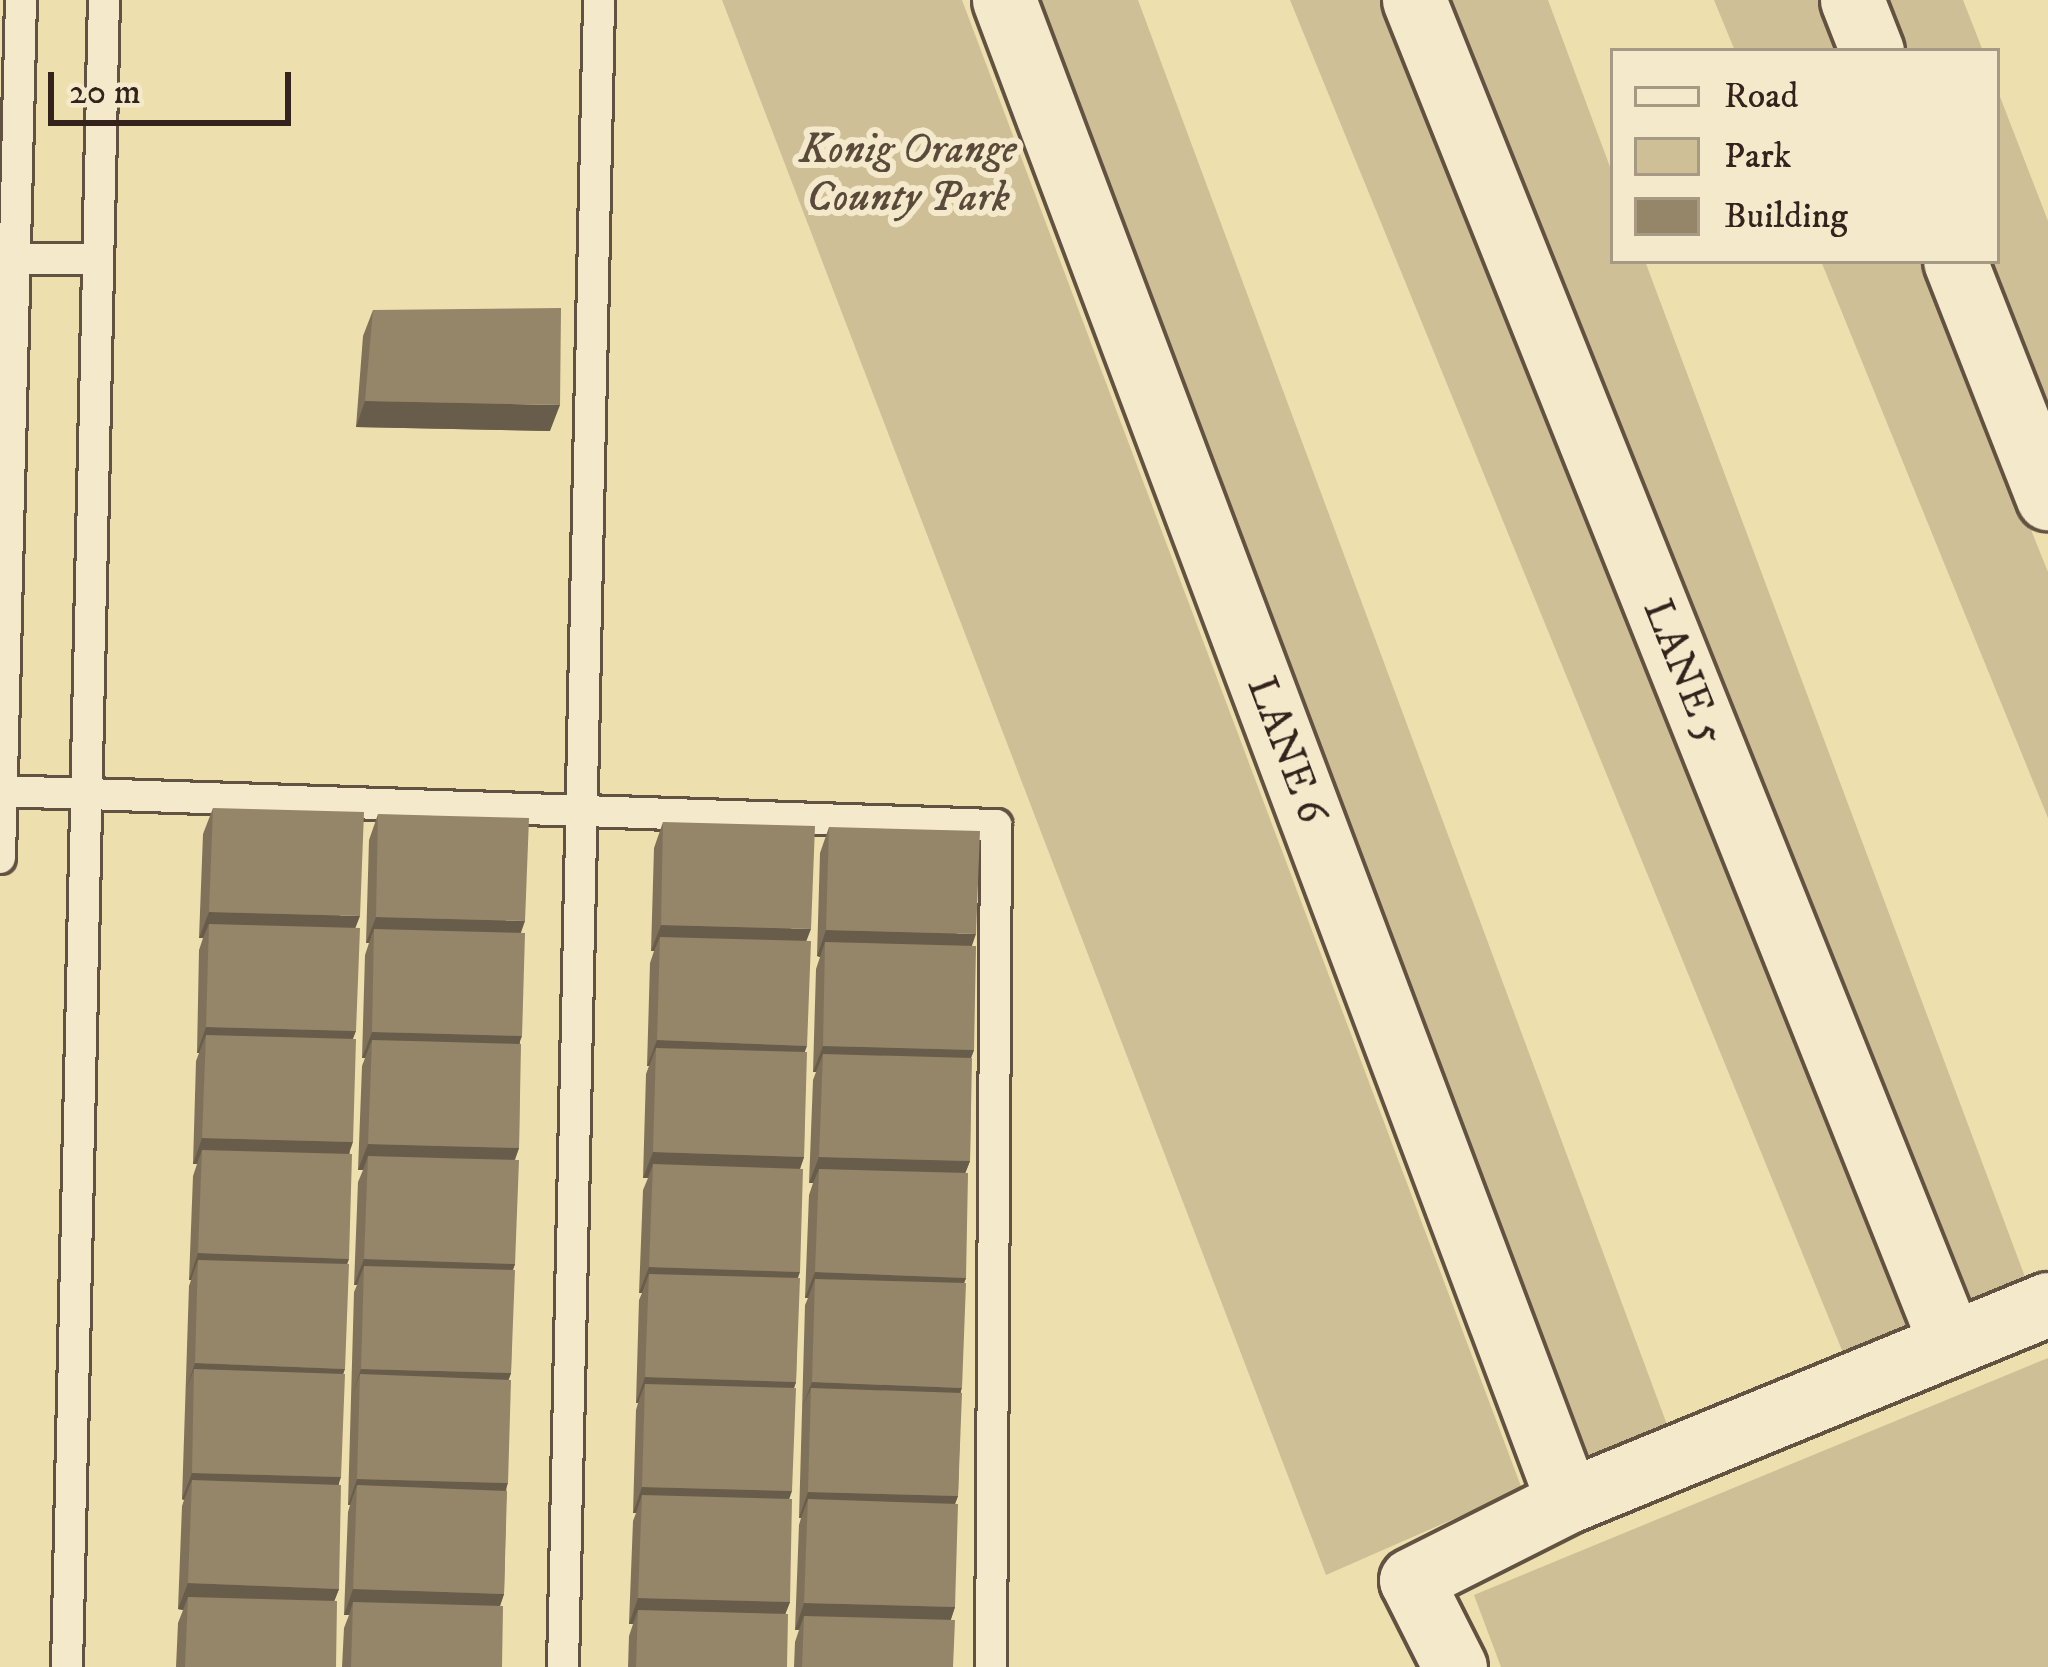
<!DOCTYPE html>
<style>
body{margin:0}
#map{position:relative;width:2048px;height:1667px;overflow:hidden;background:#eedfaf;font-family:"IM FELL DW Pica",serif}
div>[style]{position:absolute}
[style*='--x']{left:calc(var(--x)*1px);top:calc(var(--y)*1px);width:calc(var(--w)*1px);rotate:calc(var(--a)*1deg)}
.green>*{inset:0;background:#cebf96}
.roads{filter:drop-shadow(3px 0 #625242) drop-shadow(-3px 0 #625242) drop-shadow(0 3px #625242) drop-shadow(0 -3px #625242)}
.service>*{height:30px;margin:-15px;padding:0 15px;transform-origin:15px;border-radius:15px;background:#f4eacb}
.minor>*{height:63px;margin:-31.5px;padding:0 31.5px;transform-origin:31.5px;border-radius:31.5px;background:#f4eacb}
.wall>*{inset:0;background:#80725a}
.shaded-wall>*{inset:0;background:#685d4a}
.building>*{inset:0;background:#958569}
span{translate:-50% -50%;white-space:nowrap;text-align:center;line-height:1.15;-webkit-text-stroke:12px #f4eacb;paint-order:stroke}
.park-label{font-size:42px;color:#5a4a3b;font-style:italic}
.street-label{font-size:42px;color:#34231d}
.legend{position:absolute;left:1610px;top:48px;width:390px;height:216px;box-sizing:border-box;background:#f4eacb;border:3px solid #a79a85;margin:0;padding:15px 21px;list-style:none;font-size:36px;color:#34231d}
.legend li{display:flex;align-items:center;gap:24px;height:60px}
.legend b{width:60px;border:3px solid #a79a85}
.scale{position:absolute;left:48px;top:72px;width:243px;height:54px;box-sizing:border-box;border:6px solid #34231d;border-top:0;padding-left:15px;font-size:36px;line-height:42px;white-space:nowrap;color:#34231d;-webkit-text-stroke:9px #f4eacb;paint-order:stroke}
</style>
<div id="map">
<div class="green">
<div style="clip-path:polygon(722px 0,962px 0,1522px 1489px,1326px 1575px)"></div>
<div style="clip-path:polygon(1009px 0,1138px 0,1669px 1430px,1585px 1473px)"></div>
<div style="clip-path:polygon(1290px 0,1387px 0,1920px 1328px,1846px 1360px)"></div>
<div style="clip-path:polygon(1421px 0,1548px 0,1613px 175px,1613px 261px,1645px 261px,2037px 1309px,1951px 1344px)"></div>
<div style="clip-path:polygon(1714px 0,1819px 0,1839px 51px,1735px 51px)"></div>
<div style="clip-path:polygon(1873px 0,1963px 0,1983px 51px,1892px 51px)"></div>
<div style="clip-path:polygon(1997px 89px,2048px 221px,2048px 466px,1971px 261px,1997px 261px)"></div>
<div style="clip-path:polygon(1821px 261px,1923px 261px,2048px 572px,2048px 818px)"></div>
<div style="clip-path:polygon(2048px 1358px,2048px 1667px,1501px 1667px,1474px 1595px)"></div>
</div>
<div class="roads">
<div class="service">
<div style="--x:0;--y:259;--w:98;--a:0"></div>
<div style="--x:0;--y:791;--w:997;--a:1.96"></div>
<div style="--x:996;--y:825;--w:842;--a:90.34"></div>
<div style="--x:0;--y:858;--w:858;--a:-88.6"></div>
<div style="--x:67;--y:1667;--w:1667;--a:-88.73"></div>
<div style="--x:563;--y:1667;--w:1667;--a:-88.76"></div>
</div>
<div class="minor">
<div style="--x:1004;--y:0;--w:1603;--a:69.41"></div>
<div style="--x:1414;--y:0;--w:1447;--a:68.22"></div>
<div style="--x:1852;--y:0;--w:55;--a:68.6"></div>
<div style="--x:1955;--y:261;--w:255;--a:68.6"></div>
<div style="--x:1455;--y:1667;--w:97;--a:-116.8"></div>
<div style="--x:1411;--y:1580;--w:176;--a:-26.7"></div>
<div style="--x:1568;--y:1501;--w:519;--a:-22.31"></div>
</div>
</div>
<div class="wall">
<div style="clip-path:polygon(373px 310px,550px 431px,356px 427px,363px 336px)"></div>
<div style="clip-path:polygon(213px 808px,355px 928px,347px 1264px,339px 1485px,339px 1589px,334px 1601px,336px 1667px,176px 1667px,178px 1623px,183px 1610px,178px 1609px,182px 1506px,184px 1500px,182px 1499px,189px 1286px,191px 1280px,189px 1280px,193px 1176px,197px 1164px,193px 1164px,196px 1061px,199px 1053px,197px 1053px,199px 950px,203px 938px,199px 938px,203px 834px)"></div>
<div style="clip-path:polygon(378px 814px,521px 933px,519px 1148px,515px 1160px,515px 1264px,513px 1270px,511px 1373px,509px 1379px,504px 1594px,500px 1606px,502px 1667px,342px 1667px,344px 1628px,349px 1615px,344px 1615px,348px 1512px,350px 1505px,348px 1505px,354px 1292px,357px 1285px,354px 1285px,358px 1182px,363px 1170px,358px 1170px,362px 1066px,365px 1058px,362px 1058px,365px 955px,369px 943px,366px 943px,369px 840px)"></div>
<div style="clip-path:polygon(663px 822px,806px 941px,804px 1157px,800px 1169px,796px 1382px,794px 1388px,789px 1499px,790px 1602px,785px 1614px,787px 1667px,628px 1667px,629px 1636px,633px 1624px,629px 1624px,633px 1521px,636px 1513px,633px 1513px,636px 1410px,638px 1403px,636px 1403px,639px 1300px,642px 1293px,639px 1293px,643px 1190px,648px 1178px,643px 1178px,646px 1074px,649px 1066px,647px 1066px,650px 963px,654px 951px,651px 951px,654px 848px)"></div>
<div style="clip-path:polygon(829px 827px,972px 946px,974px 1050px,971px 1058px,970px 1161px,965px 1173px,966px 1278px,964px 1283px,958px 1496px,955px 1504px,955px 1607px,951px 1619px,953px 1667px,794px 1667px,795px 1642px,799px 1630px,795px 1630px,799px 1525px,801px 1518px,799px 1518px,805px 1305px,808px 1298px,805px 1298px,809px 1195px,813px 1183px,809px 1183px,813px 1080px,816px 1072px,813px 1072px,816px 969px,820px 957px,817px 956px,820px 853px)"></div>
</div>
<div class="shaded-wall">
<div style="clip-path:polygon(365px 401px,560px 405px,550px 431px,356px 427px)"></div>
<div style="clip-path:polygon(209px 912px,360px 916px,350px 942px,209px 924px,203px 938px,199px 938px)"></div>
<div style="clip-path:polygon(376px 917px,525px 921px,516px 947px,374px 929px,369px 943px,366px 943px)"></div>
<div style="clip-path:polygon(661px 925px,811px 929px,801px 955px,660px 937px,654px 951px,651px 951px)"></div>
<div style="clip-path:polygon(826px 930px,976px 934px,967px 960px,825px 942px,820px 957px,817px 956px)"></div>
<div style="clip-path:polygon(206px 1027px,356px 1031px,346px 1057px,206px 1035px,199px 1053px,197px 1053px)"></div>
<div style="clip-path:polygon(372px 1032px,522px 1036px,512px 1062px,372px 1040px,365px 1058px,362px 1058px)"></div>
<div style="clip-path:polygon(657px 1040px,807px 1046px,797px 1072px,656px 1048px,649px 1066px,647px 1066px)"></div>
<div style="clip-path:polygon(823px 1046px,974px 1050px,964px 1076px,823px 1054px,816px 1072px,813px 1072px)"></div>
<div style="clip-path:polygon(202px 1138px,353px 1142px,344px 1168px,202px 1150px,197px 1164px,193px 1164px)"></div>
<div style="clip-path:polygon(368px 1144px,519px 1148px,509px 1174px,368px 1156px,363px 1170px,358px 1170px)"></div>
<div style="clip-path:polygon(653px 1152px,804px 1157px,795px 1183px,653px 1164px,648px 1178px,643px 1178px)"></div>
<div style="clip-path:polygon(819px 1157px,970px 1161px,960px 1187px,819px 1169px,813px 1183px,809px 1183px)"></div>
<div style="clip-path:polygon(198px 1253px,349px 1259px,340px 1285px,198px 1260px,191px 1280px,189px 1280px)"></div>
<div style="clip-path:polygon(364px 1259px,515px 1264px,505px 1290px,364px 1266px,357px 1285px,354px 1285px)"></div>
<div style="clip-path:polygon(649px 1267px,800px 1272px,791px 1298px,649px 1274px,642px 1293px,639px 1293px)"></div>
<div style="clip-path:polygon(815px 1272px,966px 1278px,956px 1304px,815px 1279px,808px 1298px,805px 1298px)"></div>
<div style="clip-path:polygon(195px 1363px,345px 1369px,336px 1395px,194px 1369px,186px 1390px)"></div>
<div style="clip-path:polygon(361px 1369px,511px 1373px,501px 1399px,360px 1374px,352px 1395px)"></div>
<div style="clip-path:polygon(645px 1377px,796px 1382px,787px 1408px,645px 1384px,638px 1403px,636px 1403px)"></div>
<div style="clip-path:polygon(812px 1382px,962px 1388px,952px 1414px,811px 1388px,802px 1408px)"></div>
<div style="clip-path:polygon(192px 1473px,341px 1477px,332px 1504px,192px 1480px,184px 1500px,182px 1499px)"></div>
<div style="clip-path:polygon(357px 1479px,508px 1483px,499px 1509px,357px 1485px,350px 1505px,348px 1505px)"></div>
<div style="clip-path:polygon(642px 1487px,792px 1491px,783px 1517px,642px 1495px,636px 1513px,633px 1513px)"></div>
<div style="clip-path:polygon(808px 1492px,958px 1496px,948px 1522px,808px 1499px,801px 1518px,799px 1518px)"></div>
<div style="clip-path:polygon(188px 1583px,339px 1589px,329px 1615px,188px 1597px,183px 1610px,178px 1609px)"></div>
<div style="clip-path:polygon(353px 1589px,504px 1594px,495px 1620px,353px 1602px,349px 1615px,344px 1615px)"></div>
<div style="clip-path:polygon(638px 1598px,790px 1602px,780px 1628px,638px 1610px,633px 1624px,629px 1624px)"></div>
<div style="clip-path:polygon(804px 1603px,955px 1607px,946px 1634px,804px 1616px,799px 1630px,795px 1630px)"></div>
</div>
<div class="building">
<div style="clip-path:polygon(561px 308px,560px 405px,365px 401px,373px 310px)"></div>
<div style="clip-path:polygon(213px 808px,364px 812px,360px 916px,209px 912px)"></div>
<div style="clip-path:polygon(378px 814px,529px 818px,525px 921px,376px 917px)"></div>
<div style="clip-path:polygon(663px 822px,815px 826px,811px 929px,661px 925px)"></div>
<div style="clip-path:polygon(829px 827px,980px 831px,976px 934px,826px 930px)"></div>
<div style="clip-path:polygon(209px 924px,360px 928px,356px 1031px,206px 1027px)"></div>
<div style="clip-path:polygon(374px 929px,525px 933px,522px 1036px,372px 1032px)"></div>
<div style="clip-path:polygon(660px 937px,811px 941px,807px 1046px,657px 1040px)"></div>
<div style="clip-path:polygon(825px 942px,976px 946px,974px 1050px,823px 1046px)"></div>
<div style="clip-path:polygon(206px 1035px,356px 1039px,353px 1142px,202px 1138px)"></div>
<div style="clip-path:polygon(372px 1040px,521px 1044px,519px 1148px,368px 1144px)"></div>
<div style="clip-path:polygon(656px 1048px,807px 1052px,804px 1157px,653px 1152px)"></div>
<div style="clip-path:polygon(823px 1054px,972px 1058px,970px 1161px,819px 1157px)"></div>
<div style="clip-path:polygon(202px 1150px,352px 1154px,349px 1259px,198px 1253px)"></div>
<div style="clip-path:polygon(368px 1156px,519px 1160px,515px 1264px,364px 1259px)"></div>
<div style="clip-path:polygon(653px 1164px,803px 1169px,800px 1272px,649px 1267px)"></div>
<div style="clip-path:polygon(819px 1169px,968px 1173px,966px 1278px,815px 1272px)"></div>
<div style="clip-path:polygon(198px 1260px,349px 1264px,345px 1369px,195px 1363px)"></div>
<div style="clip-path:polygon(364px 1266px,515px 1270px,511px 1373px,361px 1369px)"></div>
<div style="clip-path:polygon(649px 1274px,800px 1278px,796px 1382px,645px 1377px)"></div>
<div style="clip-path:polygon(815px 1279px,966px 1283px,962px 1388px,812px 1382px)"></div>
<div style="clip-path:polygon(194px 1369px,345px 1374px,341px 1477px,192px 1473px)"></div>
<div style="clip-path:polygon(360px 1374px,511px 1380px,508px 1483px,357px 1479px)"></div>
<div style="clip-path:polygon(645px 1384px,796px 1388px,792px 1491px,642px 1487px)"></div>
<div style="clip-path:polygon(811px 1388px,962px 1393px,958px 1496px,808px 1492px)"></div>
<div style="clip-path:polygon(192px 1480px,341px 1485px,339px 1589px,188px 1583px)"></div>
<div style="clip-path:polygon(357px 1485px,507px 1491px,504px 1594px,353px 1589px)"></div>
<div style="clip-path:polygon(642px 1495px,792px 1499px,790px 1602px,638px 1598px)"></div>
<div style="clip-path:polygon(808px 1499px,958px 1504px,955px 1607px,804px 1603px)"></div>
<div style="clip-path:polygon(188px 1597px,337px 1601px,336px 1667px,185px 1667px)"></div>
<div style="clip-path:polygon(353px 1602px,503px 1606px,502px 1667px,351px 1667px)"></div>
<div style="clip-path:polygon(638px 1610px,788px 1614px,787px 1667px,636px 1667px)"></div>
<div style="clip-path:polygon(804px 1616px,955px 1620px,953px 1667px,802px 1667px)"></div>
</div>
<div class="park-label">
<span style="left:908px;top:174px">Konig Orange<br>County Park</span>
</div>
<div class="street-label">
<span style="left:1683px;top:672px;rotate:68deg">LANE 5</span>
<span style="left:1286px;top:750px;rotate:69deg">LANE 6</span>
</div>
<ul class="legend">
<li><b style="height:15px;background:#f4eacb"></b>Road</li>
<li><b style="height:33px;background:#cebf96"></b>Park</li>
<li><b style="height:33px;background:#958569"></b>Building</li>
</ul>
<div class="scale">20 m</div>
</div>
